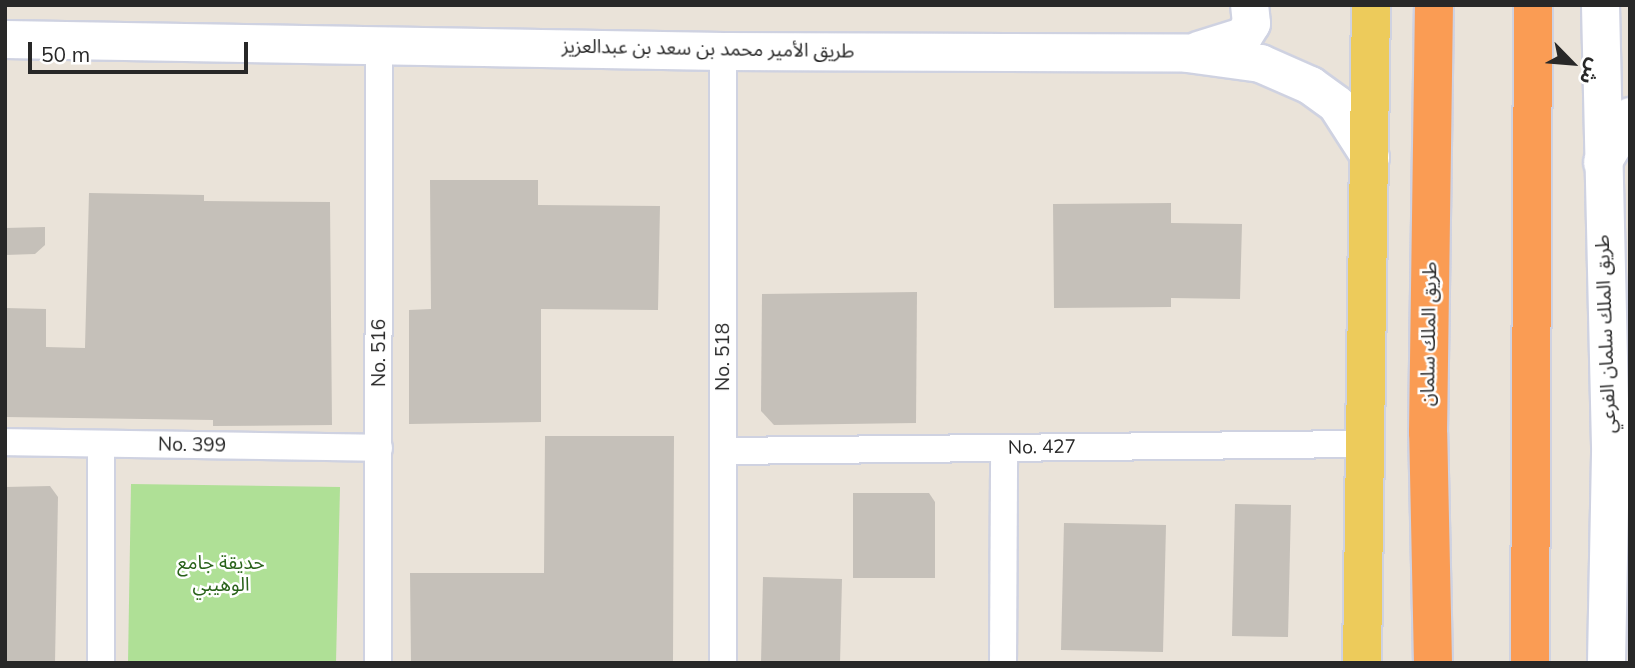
<!DOCTYPE html>
<meta charset="utf-8">
<style>
body{margin:0}
#map{position:relative;width:1635px;height:668px;overflow:hidden;background:#eae3d9;font-family:Mulish,"Noto Sans Arabic",sans-serif}
div>[style]{position:absolute}
[style*='--x']{left:calc(var(--x)*1px);top:calc(var(--y)*1px);width:calc(var(--w)*1px);rotate:calc(var(--a)*1deg)}
.green>*{inset:0;background:#afe096}
.building>*{inset:0;background:#c5c0b9}
.roads{filter:drop-shadow(2px 0 #cfd2e1) drop-shadow(-2px 0 #cfd2e1) drop-shadow(0 2px #cfd2e1) drop-shadow(0 -2px #cfd2e1)}
.street>*{height:26px;margin:-13px;padding:0 13px;transform-origin:13px;border-radius:13px;background:#fff}
.secondary>*{height:37px;margin:-18.5px;padding:0 18.5px;transform-origin:18.5px;border-radius:18.5px;background:#fff}
.primary>*{height:38px;margin:-19px;padding:0 19px;transform-origin:19px;border-radius:19px;background:#edcb5b}
.highway>*{height:38px;margin:-19px;padding:0 19px;transform-origin:19px;border-radius:19px;background:#fa9c54}
span{translate:-50% -50%;white-space:nowrap;text-align:center;line-height:1.15;-webkit-text-stroke:5px #fff;paint-order:stroke}
.street-label{font-size:19px;color:#282828}
.park-label{font-size:19px;color:#29621a}
.frame{position:absolute;inset:0;border:7px solid #282828;pointer-events:none}
.north{position:absolute;left:1537px;top:28px;width:70px;height:70px;-webkit-text-stroke:5px #fff;paint-order:stroke;rotate:115deg;font-size:19px;font-weight:700;line-height:28px;text-align:center;color:#282828}
.north::after{content:'';display:block;margin:auto;width:24px;height:32px;background:#282828;clip-path:polygon(50% 0,100% 100%,50% 72%,0 100%)}
.scale{position:absolute;left:28px;top:42px;width:220px;height:32px;box-sizing:border-box;border:4px solid #282828;border-top:0;padding-left:9px;font-size:21px;line-height:24px;white-space:nowrap;color:#282828;-webkit-text-stroke:5px #fff;paint-order:stroke}
</style>
<div id="map">
<div class="green">
<div style="clip-path:polygon(131px 484px,340px 487px,336px 663px,128px 663px)"></div>
</div>
<div class="building">
<div style="clip-path:polygon(430px 180px,538px 180px,538px 205px,660px 206px,658px 310px,541px 309px,541px 422px,409px 424px,409px 310px,431px 309px)"></div>
<div style="clip-path:polygon(89px 193px,204px 195px,204px 201px,330px 202px,332px 425px,213px 426px,213px 420px,5px 417px,5px 308px,46px 309px,46px 347px,85px 348px)"></div>
<div style="clip-path:polygon(1171px 203px,1171px 223px,1242px 224px,1240px 299px,1171px 298px,1171px 307px,1054px 308px,1053px 204px)"></div>
<div style="clip-path:polygon(45px 227px,45px 245px,35px 254px,5px 255px,5px 228px)"></div>
<div style="clip-path:polygon(917px 292px,916px 423px,774px 425px,761px 411px,762px 294px)"></div>
<div style="clip-path:polygon(545px 436px,674px 436px,673px 663px,411px 663px,410px 573px,544px 573px)"></div>
<div style="clip-path:polygon(50px 486px,58px 497px,55px 663px,5px 663px,5px 487px)"></div>
<div style="clip-path:polygon(853px 493px,929px 493px,935px 502px,935px 578px,853px 578px)"></div>
<div style="clip-path:polygon(1235px 504px,1291px 505px,1288px 637px,1232px 636px)"></div>
<div style="clip-path:polygon(1064px 523px,1166px 525px,1163px 652px,1061px 650px)"></div>
<div style="clip-path:polygon(763px 577px,842px 579px,840px 663px,761px 663px)"></div>
</div>
<div class="roads">
<div class="street">
<div style="--x:723;--y:51;--w:612;--a:90"></div>
<div style="--x:5;--y:442;--w:374;--a:0.9"></div>
<div style="--x:101;--y:444;--w:219;--a:90"></div>
<div style="--x:723;--y:451;--w:639;--a:-0.63"></div>
<div style="--x:378;--y:663;--w:620;--a:-89.91"></div>
<div style="--x:1003;--y:663;--w:215;--a:-89.7"></div>
</div>
<div class="secondary">
<div style="--x:1600;--y:5;--w:449;--a:88.7"></div>
<div style="--x:1610;--y:454;--w:209;--a:91.1"></div>
<div style="--x:5;--y:39;--w:718;--a:0.96"></div>
<div style="--x:723;--y:51;--w:464;--a:0.2"></div>
<div style="--x:1187;--y:53;--w:74;--a:7.8"></div>
<div style="--x:1260;--y:63;--w:55;--a:23.7"></div>
<div style="--x:1310;--y:85;--w:32;--a:36"></div>
<div style="--x:1336;--y:104;--w:63;--a:57.3"></div>
<div style="--x:1198;--y:50;--w:47;--a:-17.3"></div>
<div style="--x:1243;--y:36;--w:15;--a:-58"></div>
<div style="--x:1251;--y:23;--w:18;--a:-96"></div>
<div style="--x:1602;--y:162;--w:54;--a:-58.7"></div>
</div>
<div class="primary">
<div style="--x:1362;--y:663;--w:658;--a:-89.22"></div>
</div>
<div class="highway">
<div style="--x:1433;--y:663;--w:230;--a:-91.2"></div>
<div style="--x:1428;--y:433;--w:428;--a:-89.2"></div>
<div style="--x:1530;--y:663;--w:658;--a:-89.74"></div>
</div>
</div>
<div class="street-label">
<span style="left:708px;top:49px;rotate:1deg">طريق الأمير محمد بن سعد بن عبدالعزيز</span>
<span style="left:1429px;top:334px;rotate:-89deg">طريق الملك سلمان</span>
<span style="left:1606px;top:334px;rotate:-92deg">طريق الملك سلمان الفرعي</span>
<span style="left:379px;top:353px;rotate:-90deg">No. 516</span>
<span style="left:723px;top:357px;rotate:-90deg">No. 518</span>
<span style="left:192px;top:445px;rotate:1deg">No. 399</span>
<span style="left:1042px;top:447px;rotate:-1deg">No. 427</span>
</div>
<div class="park-label">
<span style="left:221px;top:574px">حديقة جامع<br>الوهيبي</span>
</div>
<div class="frame"></div>
<div class="north">ش</div>
<div class="scale">50 m</div>
</div>
